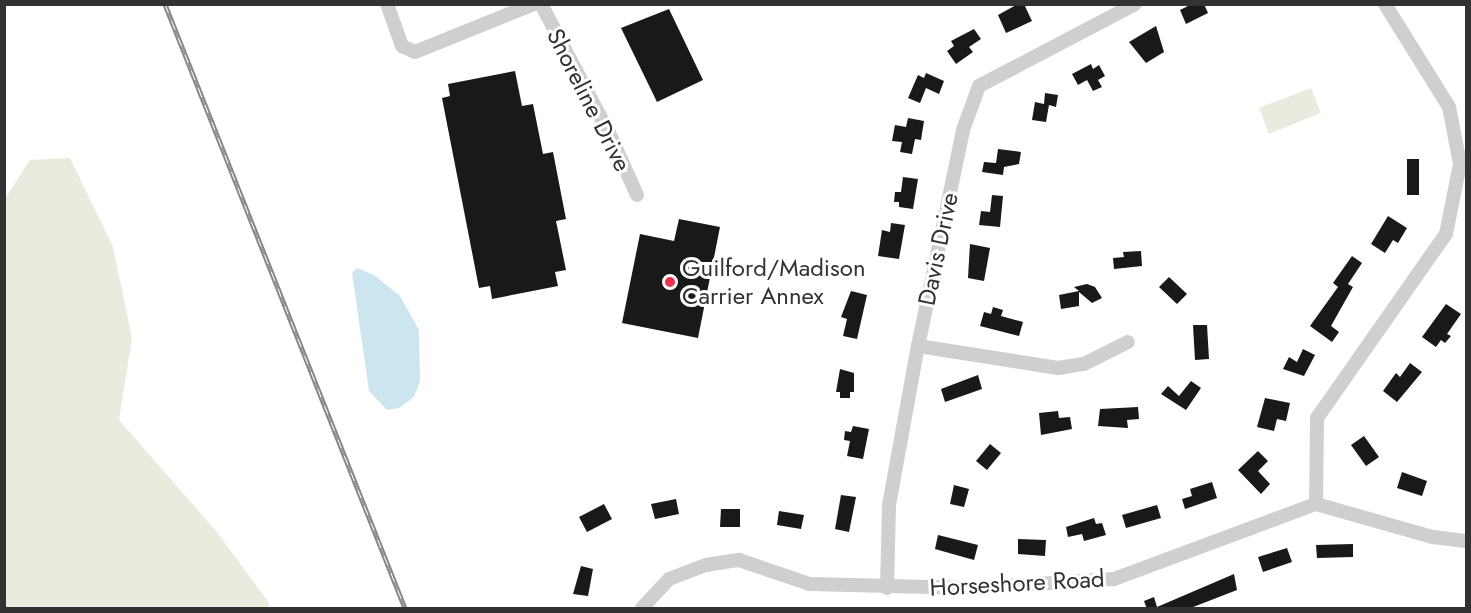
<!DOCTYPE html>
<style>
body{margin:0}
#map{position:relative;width:1471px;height:613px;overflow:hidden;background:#fff;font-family:Jost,sans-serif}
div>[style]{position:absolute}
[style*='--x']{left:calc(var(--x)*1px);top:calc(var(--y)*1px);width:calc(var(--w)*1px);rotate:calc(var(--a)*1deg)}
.green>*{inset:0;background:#e7ecde}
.water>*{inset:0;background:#cde5ef}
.building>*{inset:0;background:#191919}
.minor>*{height:14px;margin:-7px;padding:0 7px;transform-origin:7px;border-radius:7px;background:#cfcfcf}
.rail>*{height:5px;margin-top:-2.5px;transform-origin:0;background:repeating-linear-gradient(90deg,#fff 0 9px,#878787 0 18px);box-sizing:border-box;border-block:2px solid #878787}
.dots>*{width:16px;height:16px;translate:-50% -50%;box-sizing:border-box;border:3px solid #fff;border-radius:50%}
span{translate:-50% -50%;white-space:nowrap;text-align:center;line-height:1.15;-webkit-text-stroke:6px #fff;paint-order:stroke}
.street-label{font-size:24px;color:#323232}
.poi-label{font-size:24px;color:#323232}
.left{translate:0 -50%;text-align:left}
.frame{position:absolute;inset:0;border:6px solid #323232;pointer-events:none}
</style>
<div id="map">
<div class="green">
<div style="clip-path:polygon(1311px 88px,1321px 113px,1269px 134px,1259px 108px)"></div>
<div style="clip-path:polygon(70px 158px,113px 247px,132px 338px,119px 420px,216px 531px,269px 603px,268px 608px,5px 608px,5px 198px,30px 160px)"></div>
</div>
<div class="water">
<div style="clip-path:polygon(357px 268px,374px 275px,400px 296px,419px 330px,420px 381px,414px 397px,399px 408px,387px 410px,369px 391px,352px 273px)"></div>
</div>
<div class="building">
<div style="clip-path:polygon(1018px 4px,1024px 4px,1032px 21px,1006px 33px,998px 15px)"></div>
<div style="clip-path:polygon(1192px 4px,1204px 4px,1208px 13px,1186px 24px,1180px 10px)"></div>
<div style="clip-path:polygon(669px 9px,703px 80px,657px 102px,621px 28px)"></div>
<div style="clip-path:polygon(1156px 26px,1164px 52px,1146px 63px,1129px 42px)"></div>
<div style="clip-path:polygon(974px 29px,981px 39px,969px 47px,973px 52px,956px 64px,947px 51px,954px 46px,951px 41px)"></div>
<div style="clip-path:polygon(1091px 64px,1093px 69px,1099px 65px,1105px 76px,1098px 80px,1102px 87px,1093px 91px,1087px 80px,1078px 85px,1072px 74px)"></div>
<div style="clip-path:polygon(515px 71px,522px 106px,533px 104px,543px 154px,553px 152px,566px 219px,556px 221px,566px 270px,555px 272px,558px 286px,492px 299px,490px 286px,479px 288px,442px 98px,450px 96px,448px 84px)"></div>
<div style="clip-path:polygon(926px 73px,944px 81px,939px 94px,926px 88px,920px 103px,908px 98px,918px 75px,924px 78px)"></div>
<div style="clip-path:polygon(1045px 93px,1058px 95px,1056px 107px,1049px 105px,1046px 122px,1032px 120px,1035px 102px,1044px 104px)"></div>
<div style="clip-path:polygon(908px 118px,924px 121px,921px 140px,915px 139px,912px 154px,900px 152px,902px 142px,892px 141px,895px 125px,906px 127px)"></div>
<div style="clip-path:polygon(998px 149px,1021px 152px,1019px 164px,1004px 167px,1003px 175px,982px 172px,984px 162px,996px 163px)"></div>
<div style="clip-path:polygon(1407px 159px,1419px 159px,1419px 195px,1407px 195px)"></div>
<div style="clip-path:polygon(903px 177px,918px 179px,913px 209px,899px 207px,899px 202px,894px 202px,895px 192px,901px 192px)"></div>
<div style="clip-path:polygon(992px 195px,1003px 196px,1000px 227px,979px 225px,981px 211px,990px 212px)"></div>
<div style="clip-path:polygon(1388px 216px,1407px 228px,1398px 243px,1393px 240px,1385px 253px,1371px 244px)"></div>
<div style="clip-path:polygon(679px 219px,720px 227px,698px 338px,622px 323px,640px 234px,674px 241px)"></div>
<div style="clip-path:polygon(891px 223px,905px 225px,899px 259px,878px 256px,882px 230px,890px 232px)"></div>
<div style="clip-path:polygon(970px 244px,990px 248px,984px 281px,968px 278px)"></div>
<div style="clip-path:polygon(1141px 251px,1142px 266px,1114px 269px,1113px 258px,1124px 257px,1123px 252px)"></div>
<div style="clip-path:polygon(1352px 256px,1362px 263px,1348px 284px,1353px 287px,1331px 326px,1339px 332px,1332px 342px,1310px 326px,1338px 287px,1333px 283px)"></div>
<div style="clip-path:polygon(1169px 277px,1187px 294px,1177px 304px,1159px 287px)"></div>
<div style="clip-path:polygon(1087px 284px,1095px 287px,1102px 298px,1092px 303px,1079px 292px,1079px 306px,1061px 309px,1059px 295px,1079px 291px,1074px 287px)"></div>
<div style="clip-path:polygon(851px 291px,867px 295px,857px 339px,843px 336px,847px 319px,841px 317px)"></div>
<div style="clip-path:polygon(1446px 304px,1461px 314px,1447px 334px,1451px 336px,1445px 343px,1441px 340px,1436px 347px,1422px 337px)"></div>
<div style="clip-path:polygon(993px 307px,1003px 310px,1001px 316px,1023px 322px,1019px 336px,980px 326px,984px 312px,991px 314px)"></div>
<div style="clip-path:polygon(1193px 325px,1207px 325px,1209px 359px,1195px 360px)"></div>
<div style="clip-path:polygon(1303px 349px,1315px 355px,1304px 376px,1283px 369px,1289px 357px,1297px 362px)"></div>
<div style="clip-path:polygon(1410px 363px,1422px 372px,1397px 402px,1383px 391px,1396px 373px,1400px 377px)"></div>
<div style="clip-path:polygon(840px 369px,854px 373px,854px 392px,850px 392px,850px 398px,840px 398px,840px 392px,836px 392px)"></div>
<div style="clip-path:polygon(978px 375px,982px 389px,945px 402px,941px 389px)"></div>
<div style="clip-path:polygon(1191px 381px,1201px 388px,1186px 410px,1161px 394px,1168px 386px,1179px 396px)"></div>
<div style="clip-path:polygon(1265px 398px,1290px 403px,1286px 421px,1277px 419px,1274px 431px,1257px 427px)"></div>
<div style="clip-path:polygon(1138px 407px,1139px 419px,1127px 420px,1128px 428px,1098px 426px,1100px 409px)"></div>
<div style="clip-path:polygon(1058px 411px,1059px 418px,1070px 417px,1072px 429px,1041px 435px,1039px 413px)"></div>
<div style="clip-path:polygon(853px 426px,869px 429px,863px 459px,847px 456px,850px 441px,844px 440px,845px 431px,851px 432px)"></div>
<div style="clip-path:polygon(1364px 436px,1379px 457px,1366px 466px,1351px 445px)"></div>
<div style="clip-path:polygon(990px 444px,1001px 453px,987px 470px,976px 461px)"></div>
<div style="clip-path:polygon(1258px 451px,1268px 461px,1258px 471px,1270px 484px,1261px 494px,1238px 470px)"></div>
<div style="clip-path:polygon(1402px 472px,1427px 481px,1422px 496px,1397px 488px)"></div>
<div style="clip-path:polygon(1212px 482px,1217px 498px,1185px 509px,1182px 499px,1192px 496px,1190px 489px)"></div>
<div style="clip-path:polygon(954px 485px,969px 489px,964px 507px,950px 504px)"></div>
<div style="clip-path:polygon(841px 495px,856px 497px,849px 532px,835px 529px)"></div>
<div style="clip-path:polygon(676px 499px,679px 514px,655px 519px,651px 504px)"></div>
<div style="clip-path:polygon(604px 504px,612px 519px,587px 532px,579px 517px)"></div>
<div style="clip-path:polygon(1157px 505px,1161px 518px,1126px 528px,1122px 515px)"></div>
<div style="clip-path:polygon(721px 509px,740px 509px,740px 527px,720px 527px)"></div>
<div style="clip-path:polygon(779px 511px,804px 515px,801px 529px,777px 525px)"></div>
<div style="clip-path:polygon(1094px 518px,1096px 524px,1102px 523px,1106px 535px,1084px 541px,1082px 534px,1068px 537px,1066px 527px)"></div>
<div style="clip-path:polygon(938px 535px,978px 545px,974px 560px,935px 549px)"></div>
<div style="clip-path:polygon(1018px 539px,1046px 540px,1045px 556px,1018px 554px)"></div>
<div style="clip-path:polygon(1353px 544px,1353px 557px,1317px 558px,1316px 545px)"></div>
<div style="clip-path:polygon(1287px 548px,1292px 562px,1263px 572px,1258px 557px)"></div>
<div style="clip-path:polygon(581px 566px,593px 569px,588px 596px,573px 594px)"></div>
<div style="clip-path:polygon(1234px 574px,1237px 590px,1188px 609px,1147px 609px,1144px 601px,1154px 597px,1157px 607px)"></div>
</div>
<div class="minor">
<div style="--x:387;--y:4;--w:45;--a:70.3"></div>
<div style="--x:402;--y:46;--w:14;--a:25"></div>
<div style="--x:415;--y:52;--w:128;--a:-22"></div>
<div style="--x:541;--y:4;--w:146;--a:62.2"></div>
<div style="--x:609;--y:133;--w:68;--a:65.7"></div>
<div style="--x:918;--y:346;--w:142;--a:8.9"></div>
<div style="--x:1058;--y:368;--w:26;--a:-9"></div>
<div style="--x:1084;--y:364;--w:49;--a:-26.6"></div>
<div style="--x:1316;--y:504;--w:86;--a:-89.3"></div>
<div style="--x:1317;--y:418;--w:225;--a:-55"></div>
<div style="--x:1446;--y:234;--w:71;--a:-78.7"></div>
<div style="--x:1460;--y:164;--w:58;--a:-100.9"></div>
<div style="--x:1449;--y:107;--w:121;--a:-121.9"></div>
<div style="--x:887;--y:588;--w:83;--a:-88.6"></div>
<div style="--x:889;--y:505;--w:162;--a:-79.7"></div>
<div style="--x:918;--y:346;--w:221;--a:-78.2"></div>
<div style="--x:963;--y:130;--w:47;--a:-70"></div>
<div style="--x:979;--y:86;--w:176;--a:-27.7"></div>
<div style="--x:642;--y:608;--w:40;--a:-47"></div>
<div style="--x:669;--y:579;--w:40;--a:-21"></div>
<div style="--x:706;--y:565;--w:33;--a:-9"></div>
<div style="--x:739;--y:560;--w:75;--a:18.7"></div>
<div style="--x:810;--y:584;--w:162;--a:1.4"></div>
<div style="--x:972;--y:588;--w:142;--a:-3.6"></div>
<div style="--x:1114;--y:579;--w:215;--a:-20.4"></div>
<div style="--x:1316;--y:504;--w:122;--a:15.8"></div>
<div style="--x:1433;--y:537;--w:33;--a:7"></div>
</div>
<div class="rail">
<div style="--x:165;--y:4;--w:650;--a:68.33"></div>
</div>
<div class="dots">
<div style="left:670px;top:282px;background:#ed3151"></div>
</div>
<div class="street-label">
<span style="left:589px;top:100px;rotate:63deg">Shoreline Drive</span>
<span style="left:938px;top:249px;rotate:-78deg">Davis Drive</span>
<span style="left:1017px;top:583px;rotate:-3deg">Horseshore Road</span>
</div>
<div class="poi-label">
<span class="left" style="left:682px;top:282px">Guilford/Madison<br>Carrier Annex</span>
</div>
<div class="frame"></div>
</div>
